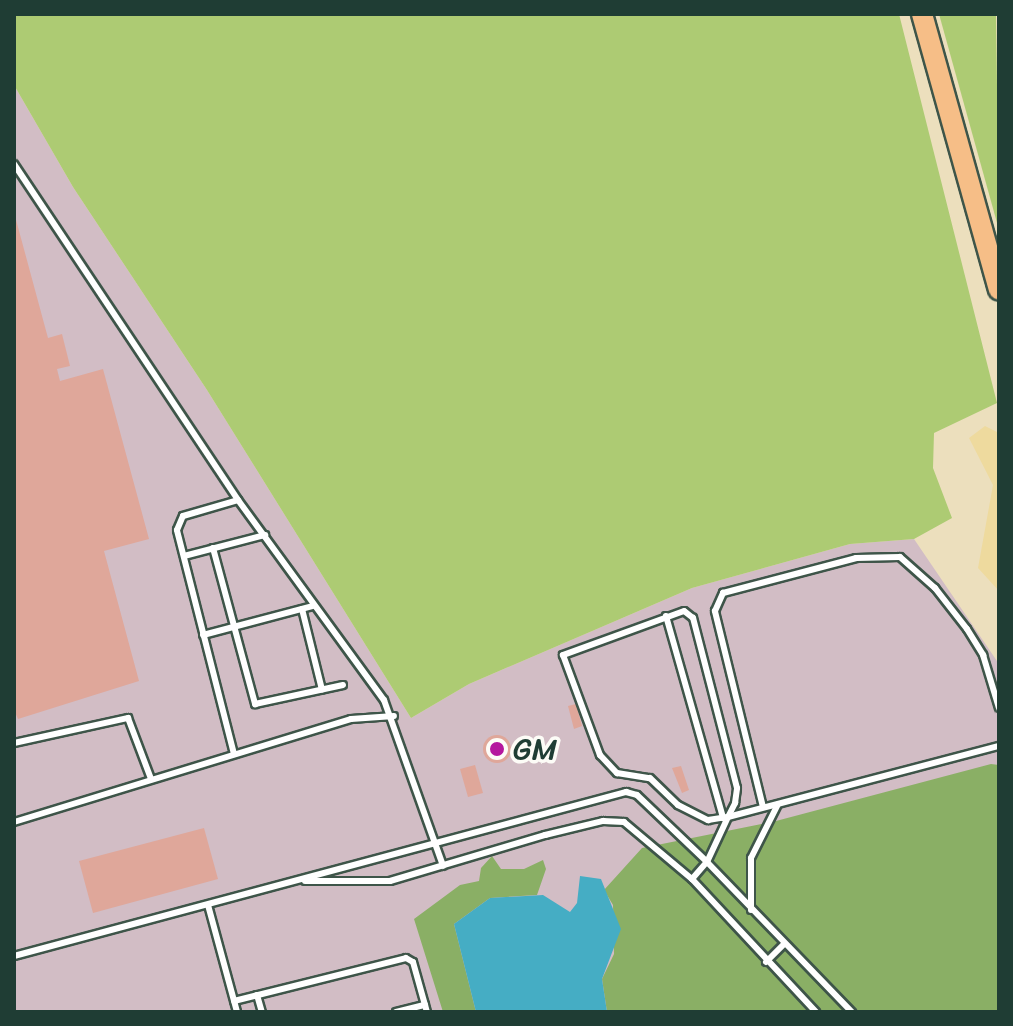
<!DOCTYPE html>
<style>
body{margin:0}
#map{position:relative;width:1013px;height:1026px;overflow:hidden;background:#ecdfbd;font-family:Sriracha,sans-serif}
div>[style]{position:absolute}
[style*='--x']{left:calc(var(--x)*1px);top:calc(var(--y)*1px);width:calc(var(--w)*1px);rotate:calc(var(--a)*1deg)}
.industrial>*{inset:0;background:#d2bdc5}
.green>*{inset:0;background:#adcb73}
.forest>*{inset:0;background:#8aaf65}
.sand>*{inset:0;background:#eeda9e}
.water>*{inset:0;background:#45adc4}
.building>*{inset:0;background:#dfa79a}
.round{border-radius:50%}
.roads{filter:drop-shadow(2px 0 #3e5549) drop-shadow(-2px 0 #3e5549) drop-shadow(0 2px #3e5549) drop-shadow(0 -2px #3e5549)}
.service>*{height:6px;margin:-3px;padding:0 3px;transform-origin:3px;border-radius:3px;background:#fff}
.primary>*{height:20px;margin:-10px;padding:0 10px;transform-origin:10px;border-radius:10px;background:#f6be87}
.dots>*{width:22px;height:22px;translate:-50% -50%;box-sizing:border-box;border:4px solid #fdfcf7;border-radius:50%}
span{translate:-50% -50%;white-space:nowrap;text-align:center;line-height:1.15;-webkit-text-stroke:7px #fdfcf7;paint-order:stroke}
.poi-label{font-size:30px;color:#1f3d34}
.left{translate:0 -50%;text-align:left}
.frame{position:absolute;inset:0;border:16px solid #1f3d34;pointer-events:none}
</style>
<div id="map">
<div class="industrial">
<div style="clip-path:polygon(14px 85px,73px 187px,207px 390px,411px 718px,469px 684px,692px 588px,850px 544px,914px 539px,999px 664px,999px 1012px,14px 1012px)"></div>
</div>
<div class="green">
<div style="clip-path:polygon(14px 14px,899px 14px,997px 403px,934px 433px,933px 468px,952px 518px,914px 539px,850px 544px,692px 588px,469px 684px,411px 718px,207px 390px,73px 187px,14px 85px)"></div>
<div style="clip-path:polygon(939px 14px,996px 14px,999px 230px)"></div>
</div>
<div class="forest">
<div style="clip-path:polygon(991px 764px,999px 765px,999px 1012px,607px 1012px,602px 979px,614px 954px,613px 905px,604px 890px,642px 848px,776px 821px)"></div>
<div style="clip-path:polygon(492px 856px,501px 869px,524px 869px,543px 860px,546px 869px,537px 895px,490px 898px,454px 924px,476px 1012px,443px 1012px,414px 919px,460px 885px,479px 881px,481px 868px)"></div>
</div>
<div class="sand">
<div style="clip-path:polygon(985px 426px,999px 433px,999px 591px,978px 568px,993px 485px,969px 438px)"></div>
</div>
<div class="water">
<div style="clip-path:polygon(580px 876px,601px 879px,621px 929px,602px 979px,607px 1012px,476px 1012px,454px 924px,490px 898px,543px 895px,570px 912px,577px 903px)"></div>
</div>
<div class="building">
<div style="clip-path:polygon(15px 216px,48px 338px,62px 334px,70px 366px,57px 369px,60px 381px,103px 369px,149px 539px,104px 551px,139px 681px,18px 719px,14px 710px)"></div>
<div style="clip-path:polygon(576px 704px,582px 726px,574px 729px,568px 706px)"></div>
<div class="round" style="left:483px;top:735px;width:28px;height:28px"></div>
<div style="clip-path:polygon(475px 765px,483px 793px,468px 797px,460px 769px)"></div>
<div style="clip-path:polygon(681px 766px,689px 790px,682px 793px,672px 768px)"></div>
<div style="clip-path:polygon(204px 828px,218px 879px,93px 913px,79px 861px)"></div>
</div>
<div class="roads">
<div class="service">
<div style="--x:14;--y:164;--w:404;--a:56.3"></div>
<div style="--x:238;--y:500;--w:248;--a:53.9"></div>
<div style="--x:384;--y:700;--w:176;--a:70.4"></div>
<div style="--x:213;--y:548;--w:162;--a:74.9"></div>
<div style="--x:255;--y:704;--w:90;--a:-12.2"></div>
<div style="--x:184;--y:556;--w:84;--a:-14.5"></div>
<div style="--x:302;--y:609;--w:83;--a:76.1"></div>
<div style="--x:666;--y:616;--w:210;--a:74.2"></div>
<div style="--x:203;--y:635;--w:114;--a:-14.8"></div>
<div style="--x:14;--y:743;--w:117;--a:-12.4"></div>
<div style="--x:128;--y:718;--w:65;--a:69.3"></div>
<div style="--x:234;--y:754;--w:231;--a:-104.3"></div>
<div style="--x:177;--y:530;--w:15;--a:-67"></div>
<div style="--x:183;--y:516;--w:57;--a:-16.2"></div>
<div style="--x:763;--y:807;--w:202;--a:-103.8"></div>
<div style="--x:715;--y:611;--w:20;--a:-66"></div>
<div style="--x:723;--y:593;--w:138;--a:-14.7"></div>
<div style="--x:856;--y:558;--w:44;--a:-1.3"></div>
<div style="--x:900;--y:557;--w:47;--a:41.5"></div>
<div style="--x:935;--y:588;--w:52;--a:52"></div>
<div style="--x:967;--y:629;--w:31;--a:58"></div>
<div style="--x:983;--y:655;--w:55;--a:73.2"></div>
<div style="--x:14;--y:822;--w:352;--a:-17"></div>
<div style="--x:351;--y:719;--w:43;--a:-4"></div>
<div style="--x:692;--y:879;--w:23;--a:-49"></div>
<div style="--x:707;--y:862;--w:50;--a:-65"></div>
<div style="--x:728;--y:817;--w:16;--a:-63"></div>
<div style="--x:735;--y:803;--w:15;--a:-82"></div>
<div style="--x:737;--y:788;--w:176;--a:-104.5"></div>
<div style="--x:693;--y:618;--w:11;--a:-142"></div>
<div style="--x:684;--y:611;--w:129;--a:160"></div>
<div style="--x:563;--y:655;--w:107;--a:69.7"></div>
<div style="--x:600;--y:755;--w:25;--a:47"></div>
<div style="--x:617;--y:773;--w:33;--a:9"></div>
<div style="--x:650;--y:778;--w:39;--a:44"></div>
<div style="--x:678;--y:805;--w:34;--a:27"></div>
<div style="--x:708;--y:820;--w:20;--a:-9"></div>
<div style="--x:728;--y:817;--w:280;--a:-14.7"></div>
<div style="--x:305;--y:881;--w:85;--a:0"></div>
<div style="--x:390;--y:881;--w:162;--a:-16.5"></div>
<div style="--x:545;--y:835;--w:60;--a:-13.6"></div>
<div style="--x:603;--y:821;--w:21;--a:3"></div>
<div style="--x:624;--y:822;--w:89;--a:40"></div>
<div style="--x:692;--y:879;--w:182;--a:47"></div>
<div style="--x:208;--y:905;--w:111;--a:74.8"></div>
<div style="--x:751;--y:910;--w:52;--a:-90"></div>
<div style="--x:751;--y:858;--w:60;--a:-63.4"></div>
<div style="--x:14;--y:956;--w:634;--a:-15"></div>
<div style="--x:626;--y:792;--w:11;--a:15"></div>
<div style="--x:637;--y:795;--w:97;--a:43.7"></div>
<div style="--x:707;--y:862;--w:209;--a:46"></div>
<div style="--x:766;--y:962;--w:25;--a:-45"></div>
<div style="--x:257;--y:995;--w:18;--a:74"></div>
<div style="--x:234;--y:1001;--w:177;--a:-14"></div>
<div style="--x:406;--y:958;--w:8;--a:30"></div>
<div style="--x:413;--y:962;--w:52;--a:74.4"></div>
<div style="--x:396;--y:1012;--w:30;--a:-14"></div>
</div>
<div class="primary">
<div style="--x:922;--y:14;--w:286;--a:74.4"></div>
</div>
</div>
<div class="dots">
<div style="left:497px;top:749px;background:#b5179e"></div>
</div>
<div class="poi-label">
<span class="left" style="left:513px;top:749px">GM</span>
</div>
<div class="frame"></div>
</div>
